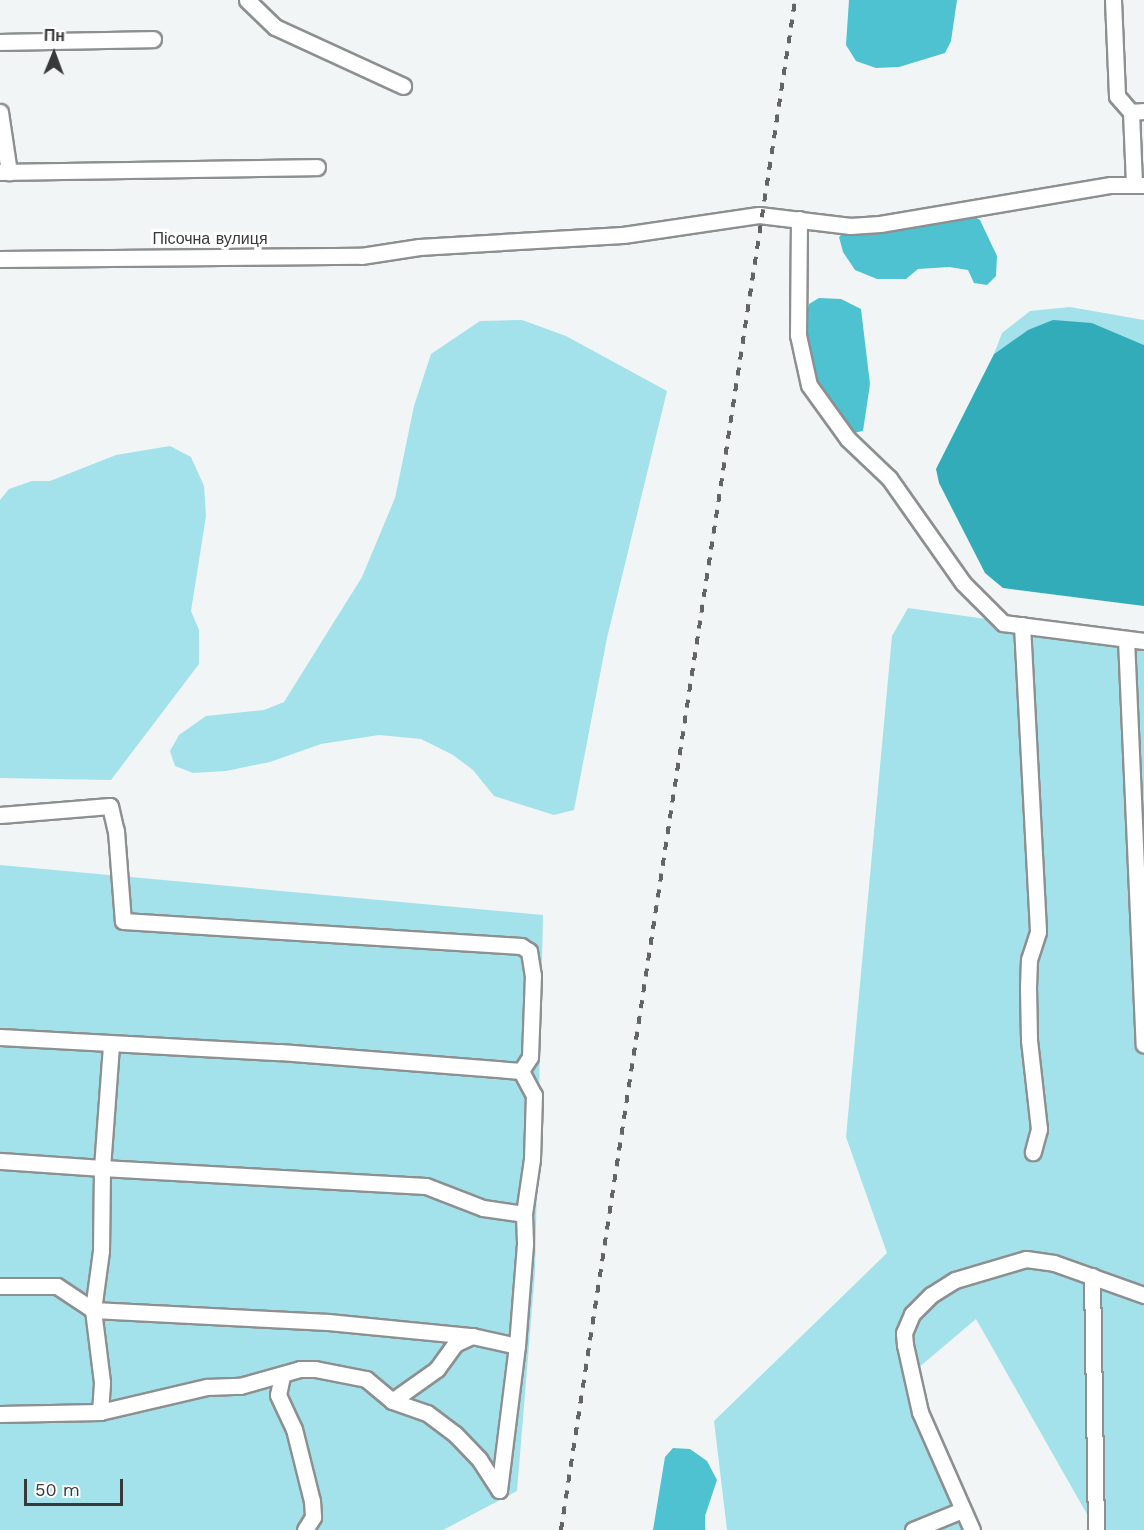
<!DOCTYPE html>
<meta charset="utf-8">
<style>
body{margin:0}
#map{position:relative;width:1144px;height:1530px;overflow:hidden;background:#f1f5f6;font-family:"Work Sans",sans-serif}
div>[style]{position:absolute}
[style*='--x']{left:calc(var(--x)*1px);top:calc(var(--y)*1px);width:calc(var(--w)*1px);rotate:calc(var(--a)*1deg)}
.green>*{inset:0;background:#a3e2eb}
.forest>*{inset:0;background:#4fc2d1}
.water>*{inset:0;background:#33acba}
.roads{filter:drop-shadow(2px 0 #8d9091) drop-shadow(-2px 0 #8d9091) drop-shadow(0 2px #8d9091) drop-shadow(0 -2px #8d9091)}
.minor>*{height:15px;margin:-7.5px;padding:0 7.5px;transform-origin:7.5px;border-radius:7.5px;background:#fff}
.rail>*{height:4px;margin-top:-2px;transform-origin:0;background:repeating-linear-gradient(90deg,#636464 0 8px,transparent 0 16px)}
span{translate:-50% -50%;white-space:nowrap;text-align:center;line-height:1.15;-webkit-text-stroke:6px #fff;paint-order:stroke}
.street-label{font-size:16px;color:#383939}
.north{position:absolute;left:24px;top:24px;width:60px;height:60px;-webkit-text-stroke:4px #fff;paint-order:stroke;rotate:1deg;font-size:16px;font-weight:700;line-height:24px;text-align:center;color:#383939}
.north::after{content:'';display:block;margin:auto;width:21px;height:27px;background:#383939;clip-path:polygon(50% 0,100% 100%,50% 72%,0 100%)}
.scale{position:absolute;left:24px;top:1479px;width:99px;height:27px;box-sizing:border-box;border:3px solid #383939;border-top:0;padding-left:8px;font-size:18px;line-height:21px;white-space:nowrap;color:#383939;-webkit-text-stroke:4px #fff;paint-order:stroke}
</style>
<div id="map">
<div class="green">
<div style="clip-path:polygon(1070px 307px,1144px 320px,1144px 345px,1092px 323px,1028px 330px,994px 354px,1002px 333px,1030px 311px)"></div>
<div style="clip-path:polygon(522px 320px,566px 336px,667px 391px,607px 638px,574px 810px,554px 815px,494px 796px,473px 770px,453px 755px,421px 739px,379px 735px,321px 744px,270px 762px,226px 771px,193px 773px,175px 766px,170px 751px,179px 735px,206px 716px,264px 710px,284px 702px,362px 577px,395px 498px,414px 406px,431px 354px,480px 321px)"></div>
<div style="clip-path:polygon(170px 446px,191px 457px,204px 486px,206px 516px,191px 611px,199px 630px,199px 664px,111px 780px,0 778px,0 500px,9px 489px,32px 481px,50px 481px,116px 455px)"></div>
<div style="clip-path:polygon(908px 608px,1144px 641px,1144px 1530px,1096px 1530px,976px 1319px,911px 1374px,972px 1530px,727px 1530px,714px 1421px,887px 1253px,846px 1137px,892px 636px)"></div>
<div style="clip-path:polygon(0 865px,543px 915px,535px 1272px,517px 1491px,443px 1530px,0 1530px)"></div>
</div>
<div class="forest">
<div style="clip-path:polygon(849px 0,957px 0,951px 41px,945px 53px,899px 67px,876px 68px,856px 61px,846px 45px)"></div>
<div style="clip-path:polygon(972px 215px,980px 220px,997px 256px,996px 276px,987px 285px,974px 283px,968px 270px,949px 267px,918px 269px,906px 279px,877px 279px,855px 270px,843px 252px,839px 237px,842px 234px)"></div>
<div style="clip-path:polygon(819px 298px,841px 299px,861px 309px,870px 384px,863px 431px,853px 433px,813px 383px,804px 321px,809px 304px)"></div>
<div style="clip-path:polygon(673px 1448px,690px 1449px,707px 1461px,717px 1480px,705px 1516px,705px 1530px,653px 1530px,665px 1457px)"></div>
</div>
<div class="water">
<div style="clip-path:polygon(1053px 320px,1092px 323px,1144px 345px,1144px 606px,1003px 588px,985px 573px,939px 483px,936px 469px,994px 354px,1028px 330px)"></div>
</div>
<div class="roads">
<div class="minor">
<div style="--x:247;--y:0;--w:39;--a:44"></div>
<div style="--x:275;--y:27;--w:141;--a:24.7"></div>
<div style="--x:1113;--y:0;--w:96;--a:87.6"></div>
<div style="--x:1117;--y:96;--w:21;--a:49"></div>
<div style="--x:1131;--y:112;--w:13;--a:-4"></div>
<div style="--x:0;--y:42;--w:153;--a:-1.1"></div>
<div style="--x:0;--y:112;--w:61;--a:81.5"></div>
<div style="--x:1131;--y:112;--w:73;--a:87.6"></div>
<div style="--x:0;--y:172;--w:317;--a:-0.9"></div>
<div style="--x:799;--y:219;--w:116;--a:90.5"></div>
<div style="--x:798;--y:335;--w:51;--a:77.6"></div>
<div style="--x:809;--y:385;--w:67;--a:54.2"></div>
<div style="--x:848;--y:439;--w:57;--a:43.6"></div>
<div style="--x:889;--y:478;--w:128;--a:54.8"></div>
<div style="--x:963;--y:583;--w:57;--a:45"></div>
<div style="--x:1003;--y:623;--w:142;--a:7.3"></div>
<div style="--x:0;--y:259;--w:361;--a:-0.5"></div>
<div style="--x:361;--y:256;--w:59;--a:-8.8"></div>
<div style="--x:419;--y:247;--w:204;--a:-3.4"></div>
<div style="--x:623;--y:235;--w:137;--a:-8.4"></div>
<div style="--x:759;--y:215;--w:92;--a:6.9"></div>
<div style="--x:850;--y:226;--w:30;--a:-4"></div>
<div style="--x:880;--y:224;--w:234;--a:-9.6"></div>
<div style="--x:1111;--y:185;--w:33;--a:0"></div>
<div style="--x:1022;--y:625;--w:307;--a:87"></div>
<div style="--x:1038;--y:932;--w:28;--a:108"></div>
<div style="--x:1029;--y:959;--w:28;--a:92"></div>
<div style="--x:1028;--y:987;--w:53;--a:88.9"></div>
<div style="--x:1029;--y:1040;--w:90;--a:83.6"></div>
<div style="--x:1039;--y:1129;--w:24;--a:105"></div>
<div style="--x:1126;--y:639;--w:406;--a:87.5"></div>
<div style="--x:0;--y:815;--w:110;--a:-4.7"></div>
<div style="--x:110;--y:806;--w:26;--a:77"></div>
<div style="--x:116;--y:831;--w:90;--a:85.6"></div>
<div style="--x:123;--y:921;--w:399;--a:3.6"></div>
<div style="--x:521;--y:946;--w:9;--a:32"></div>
<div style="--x:529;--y:951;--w:24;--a:81"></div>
<div style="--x:533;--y:975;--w:82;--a:92.1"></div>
<div style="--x:530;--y:1057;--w:17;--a:123"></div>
<div style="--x:0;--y:1037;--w:280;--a:3.1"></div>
<div style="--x:280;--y:1052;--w:242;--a:4.5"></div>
<div style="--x:521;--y:1071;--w:27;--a:62"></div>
<div style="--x:534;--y:1095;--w:64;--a:91.8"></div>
<div style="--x:532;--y:1159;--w:56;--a:98.3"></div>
<div style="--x:0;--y:1161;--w:102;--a:3.9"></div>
<div style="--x:102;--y:1168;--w:124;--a:-85.8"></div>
<div style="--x:1092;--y:1276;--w:254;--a:89.1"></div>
<div style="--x:0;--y:1286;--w:57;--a:0"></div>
<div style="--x:57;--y:1286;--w:43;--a:33.7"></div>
<div style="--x:93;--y:1310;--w:235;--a:2.9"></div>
<div style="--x:328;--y:1322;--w:145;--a:5.6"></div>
<div style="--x:282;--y:1376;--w:19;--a:102"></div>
<div style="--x:278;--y:1395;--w:38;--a:65"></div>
<div style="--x:294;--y:1429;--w:74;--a:76"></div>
<div style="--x:312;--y:1501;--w:16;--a:86"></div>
<div style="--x:313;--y:1517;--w:15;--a:122"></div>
<div style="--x:100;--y:1412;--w:30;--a:-86"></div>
<div style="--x:102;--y:1382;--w:73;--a:-97.1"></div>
<div style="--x:93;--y:1310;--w:60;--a:-82.3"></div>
<div style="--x:101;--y:1251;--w:83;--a:-89.3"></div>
<div style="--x:102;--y:1168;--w:324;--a:3.2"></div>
<div style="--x:426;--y:1186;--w:61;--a:21.1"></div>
<div style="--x:483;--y:1208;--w:41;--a:8.3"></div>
<div style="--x:524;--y:1214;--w:30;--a:88"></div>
<div style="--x:525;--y:1244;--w:102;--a:94.5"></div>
<div style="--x:0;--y:1414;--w:100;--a:-1.1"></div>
<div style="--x:100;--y:1412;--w:110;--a:-13.2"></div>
<div style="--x:207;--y:1387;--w:33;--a:-2"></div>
<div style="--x:240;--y:1386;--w:62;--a:-15.8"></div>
<div style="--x:300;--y:1369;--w:15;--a:0"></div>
<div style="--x:315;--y:1369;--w:52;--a:11.1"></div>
<div style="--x:366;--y:1379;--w:34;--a:40"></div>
<div style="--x:392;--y:1401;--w:37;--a:19"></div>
<div style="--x:427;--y:1413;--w:35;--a:37"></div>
<div style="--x:455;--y:1434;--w:35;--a:46"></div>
<div style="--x:479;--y:1459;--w:37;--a:57"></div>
<div style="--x:499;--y:1490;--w:145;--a:-82.9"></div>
<div style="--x:517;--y:1346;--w:46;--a:-167.5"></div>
<div style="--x:472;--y:1336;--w:19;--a:155"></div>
<div style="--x:455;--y:1344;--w:31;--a:126"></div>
<div style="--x:437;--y:1369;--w:55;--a:144.6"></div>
<div style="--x:913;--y:1530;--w:53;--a:-22.2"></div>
<div style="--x:972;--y:1530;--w:129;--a:-113.8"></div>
<div style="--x:920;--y:1412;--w:69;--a:-102.6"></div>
<div style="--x:905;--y:1345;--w:12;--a:-95"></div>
<div style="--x:904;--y:1333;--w:21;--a:-67"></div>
<div style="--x:912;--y:1314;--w:27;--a:-45"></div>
<div style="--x:931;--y:1295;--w:28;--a:-32"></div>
<div style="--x:955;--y:1280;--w:74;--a:-16.5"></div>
<div style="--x:1026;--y:1259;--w:28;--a:8"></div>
<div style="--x:1054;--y:1263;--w:96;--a:19.6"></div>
</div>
</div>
<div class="rail">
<div style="--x:561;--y:1530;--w:1548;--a:-81.3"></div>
</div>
<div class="street-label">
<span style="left:210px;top:239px">Пісочна вулиця</span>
</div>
<div class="north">Пн</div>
<div class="scale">50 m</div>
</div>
